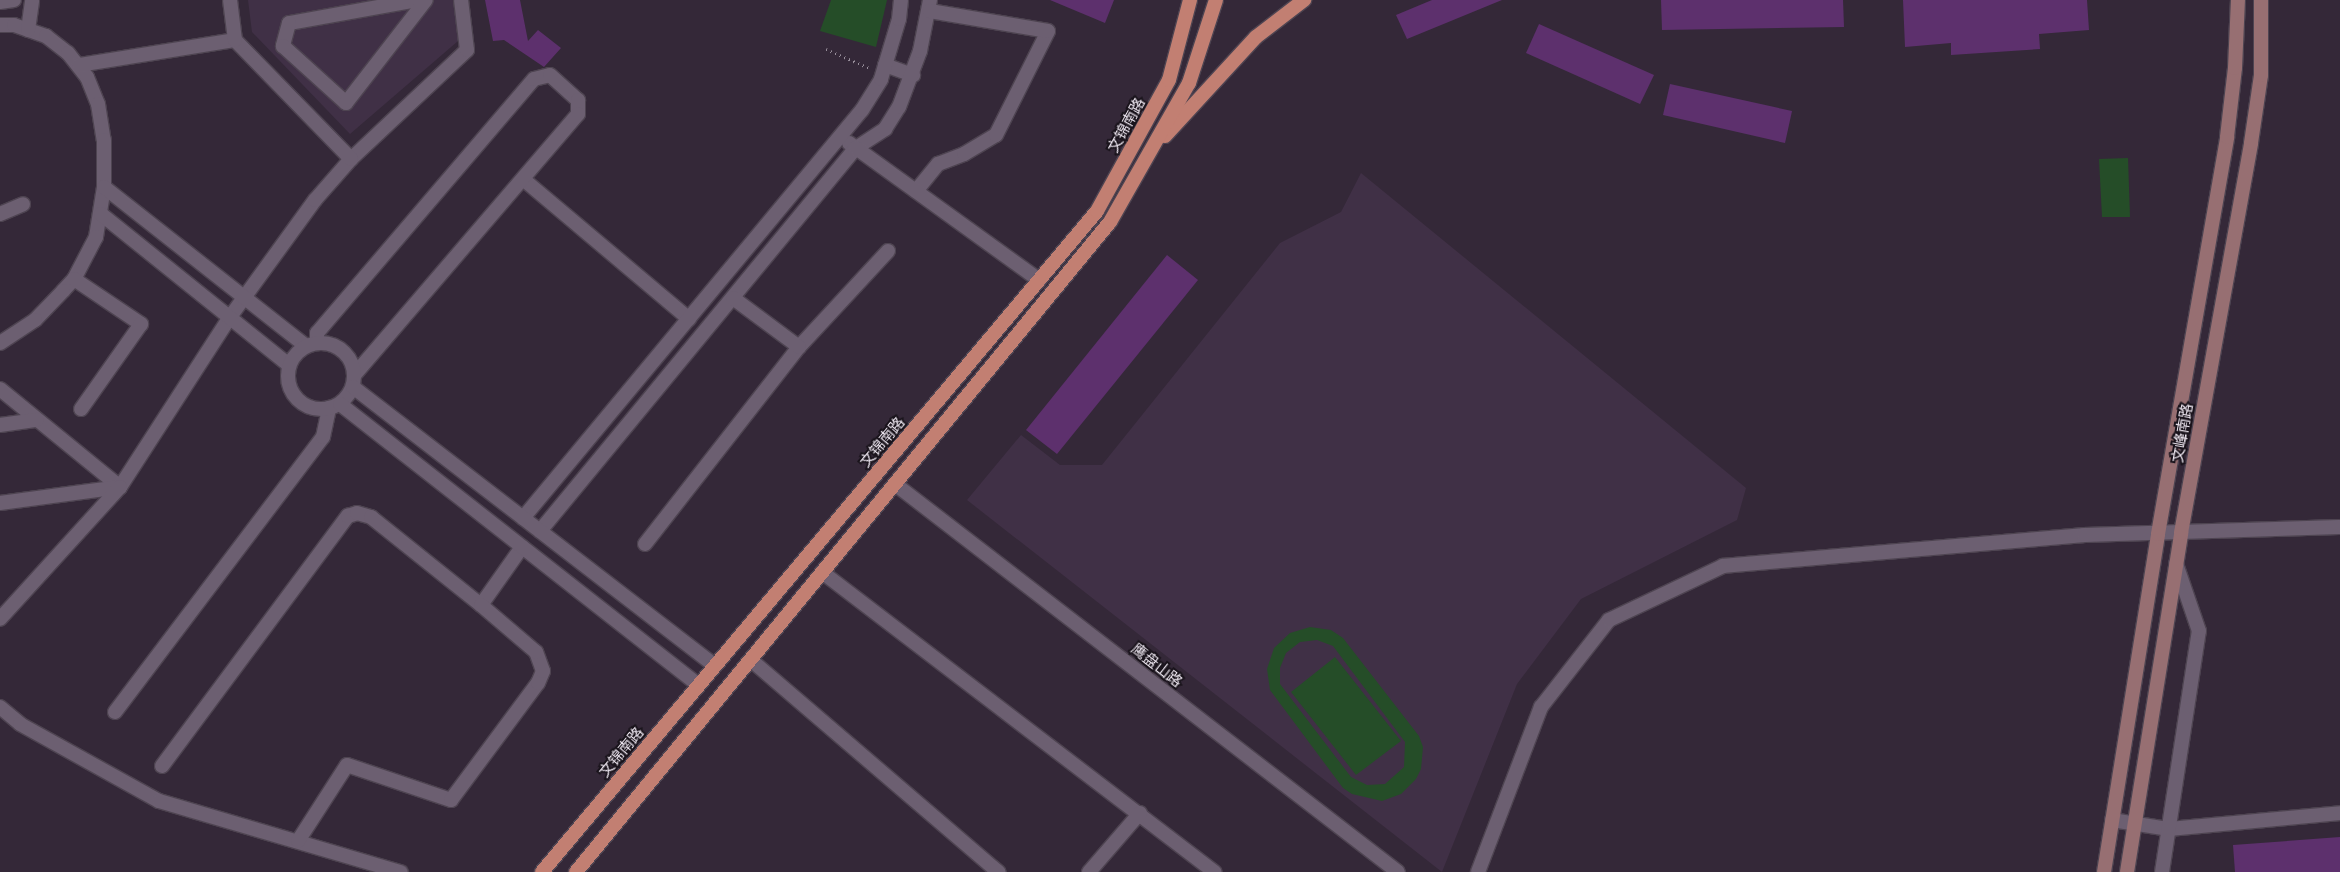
<!DOCTYPE html>
<meta charset="utf-8">
<style>
body{margin:0}
#map{position:relative;width:2340px;height:872px;overflow:hidden;background:#342838;font-family:"Noto Sans","Noto Sans SC",sans-serif}
div>[style]{position:absolute}
[style*='--x']{left:calc(var(--x)*1px);top:calc(var(--y)*1px);width:calc(var(--w)*1px);rotate:calc(var(--a)*1deg)}
.built>*{inset:0;background:#403046}
.green>*{inset:0;background:#254d28}
.building>*{inset:0;background:#5d306d}
.path>*{height:3px;margin-top:-1.5px;transform-origin:0;background:repeating-linear-gradient(90deg,#988f9b 0 1px,transparent 0 5px)}
.roads{filter:drop-shadow(1px 0 #4e4451) drop-shadow(-1px 0 #4e4451) drop-shadow(0 1px #4e4451) drop-shadow(0 -1px #4e4451)}
.minor>*{height:14px;margin:-7px;padding:0 7px;transform-origin:7px;border-radius:7px;background:#6c5f71}
.tertiary>*{height:14px;margin:-7px;padding:0 7px;transform-origin:7px;border-radius:7px;background:#6c5f71}
.tertiary>.ring{margin:-7px;padding:0;box-sizing:content-box;background:none;border:14px solid #6c5f71;border-radius:50%}
.secondary>*{height:14px;margin:-7px;padding:0 7px;transform-origin:7px;border-radius:7px;background:#976f72}
.primary>*{height:14px;margin:-7px;padding:0 7px;transform-origin:7px;border-radius:7px;background:#c27f72}
span{translate:-50% -50%;white-space:nowrap;text-align:center;line-height:1.15;-webkit-text-stroke:4px #19131b;paint-order:stroke}
.street-label{font-size:15px;color:#eee7f1}
</style>
<div id="map">
<div class="built">
<div style="clip-path:polygon(248px 0,469px 0,472px 29px,350px 134px,252px 32px)"></div>
<div style="clip-path:polygon(1361px 173px,1746px 488px,1737px 520px,1581px 599px,1517px 684px,1442px 872px,967px 500px,1021px 435px,1060px 465px,1102px 465px,1280px 243px,1341px 212px)"></div>
</div>
<div class="green">
<div style="clip-path:polygon(831px 0,887px 0,876px 47px,820px 31px)"></div>
<div style="clip-path:polygon(2128px 158px,2130px 217px,2102px 217px,2099px 159px)"></div>
<div style="clip-path:polygon(evenodd,1310px 627px,1331px 630px,1343px 638px,1419px 736px,1423px 747px,1421px 769px,1416px 779px,1401px 794px,1382px 801px,1352px 794px,1343px 788px,1270px 690px,1267px 669px,1274px 648px,1290px 633px,1310px 627px,1317px 640px,1333px 646px,1405px 742px,1404px 767px,1385px 784px,1367px 785px,1351px 777px,1280px 684px,1280px 668px,1286px 653px,1300px 642px,1317px 640px)"></div>
<div style="clip-path:polygon(1335px 657px,1401px 741px,1356px 775px,1291px 692px)"></div>
</div>
<div class="building">
<div style="clip-path:polygon(485px 0,520px 0,528px 41px,538px 30px,561px 48px,544px 67px,504px 40px,493px 41px)"></div>
<div style="clip-path:polygon(1050px 0,1114px 0,1105px 23px)"></div>
<div style="clip-path:polygon(1432px 0,1502px 0,1407px 39px,1396px 15px)"></div>
<div style="clip-path:polygon(1661px 0,1843px 0,1844px 27px,1662px 30px)"></div>
<div style="clip-path:polygon(1903px 0,2087px 0,2089px 30px,2039px 34px,2040px 49px,1951px 55px,1951px 43px,1905px 47px)"></div>
<div style="clip-path:polygon(1539px 24px,1654px 75px,1640px 104px,1526px 53px)"></div>
<div style="clip-path:polygon(1670px 84px,1792px 111px,1785px 143px,1663px 115px)"></div>
<div style="clip-path:polygon(1167px 255px,1198px 280px,1057px 454px,1026px 430px)"></div>
<div style="clip-path:polygon(2340px 837px,2340px 872px,2235px 872px,2233px 845px)"></div>
</div>
<div class="path">
<div style="--x:826;--y:49;--w:47;--a:23.8"></div>
</div>
<div class="roads">
<div class="minor">
<div style="--x:417;--y:0;--w:130;--a:169.8"></div>
<div style="--x:289;--y:23;--w:24;--a:105"></div>
<div style="--x:283;--y:46;--w:85;--a:42.1"></div>
<div style="--x:346;--y:103;--w:130;--a:-52.2"></div>
<div style="--x:0;--y:2;--w:14;--a:-8"></div>
<div style="--x:0;--y:25;--w:14;--a:0"></div>
<div style="--x:14;--y:25;--w:34;--a:19"></div>
<div style="--x:46;--y:36;--w:28;--a:38"></div>
<div style="--x:68;--y:53;--w:31;--a:52"></div>
<div style="--x:87;--y:77;--w:29;--a:68"></div>
<div style="--x:98;--y:104;--w:36;--a:81"></div>
<div style="--x:104;--y:140;--w:47;--a:90"></div>
<div style="--x:104;--y:187;--w:51;--a:99.1"></div>
<div style="--x:96;--y:237;--w:47;--a:117.6"></div>
<div style="--x:74;--y:279;--w:16;--a:133"></div>
<div style="--x:63;--y:291;--w:40;--a:134"></div>
<div style="--x:35;--y:320;--w:42;--a:146.7"></div>
<div style="--x:28;--y:30;--w:30;--a:-82"></div>
<div style="--x:79;--y:65;--w:158;--a:-9.1"></div>
<div style="--x:885;--y:65;--w:30;--a:20"></div>
<div style="--x:849;--y:143;--w:9;--a:36"></div>
<div style="--x:856;--y:148;--w:35;--a:-33"></div>
<div style="--x:885;--y:129;--w:26;--a:-58"></div>
<div style="--x:899;--y:107;--w:60;--a:-69.4"></div>
<div style="--x:920;--y:51;--w:52;--a:-78.9"></div>
<div style="--x:351;--y:159;--w:159;--a:-43.2"></div>
<div style="--x:467;--y:50;--w:50;--a:-96.8"></div>
<div style="--x:523;--y:179;--w:217;--a:40.1"></div>
<div style="--x:916;--y:191;--w:35;--a:-51"></div>
<div style="--x:938;--y:164;--w:28;--a:-21"></div>
<div style="--x:964;--y:154;--w:37;--a:-31"></div>
<div style="--x:996;--y:135;--w:116;--a:-63.4"></div>
<div style="--x:1048;--y:31;--w:120;--a:-170.4"></div>
<div style="--x:0;--y:214;--w:25;--a:-23"></div>
<div style="--x:74;--y:279;--w:81;--a:33.9"></div>
<div style="--x:141;--y:324;--w:104;--a:125.2"></div>
<div style="--x:317;--y:342;--w:9;--a:-90"></div>
<div style="--x:317;--y:333;--w:334;--a:-49.5"></div>
<div style="--x:534;--y:79;--w:16;--a:-14"></div>
<div style="--x:550;--y:75;--w:38;--a:42"></div>
<div style="--x:578;--y:100;--w:14;--a:90"></div>
<div style="--x:578;--y:114;--w:343;--a:130.6"></div>
<div style="--x:799;--y:347;--w:131;--a:-47.2"></div>
<div style="--x:0;--y:389;--w:155;--a:39.2"></div>
<div style="--x:120;--y:487;--w:202;--a:-57.1"></div>
<div style="--x:230;--y:317;--w:145;--a:-54"></div>
<div style="--x:315;--y:200;--w:55;--a:-48.7"></div>
<div style="--x:351;--y:159;--w:166;--a:-134.3"></div>
<div style="--x:235;--y:40;--w:40;--a:-97.1"></div>
<div style="--x:0;--y:425;--w:37;--a:-8"></div>
<div style="--x:0;--y:503;--w:121;--a:-7.6"></div>
<div style="--x:120;--y:487;--w:178;--a:132.3"></div>
<div style="--x:523;--y:518;--w:530;--a:-50.28"></div>
<div style="--x:862;--y:110;--w:36;--a:-58"></div>
<div style="--x:881;--y:79;--w:63;--a:-73.3"></div>
<div style="--x:899;--y:19;--w:19;--a:-84"></div>
<div style="--x:540;--y:531;--w:497;--a:-50.5"></div>
<div style="--x:856;--y:148;--w:226;--a:35.8"></div>
<div style="--x:645;--y:544;--w:250;--a:-52"></div>
<div style="--x:799;--y:347;--w:82;--a:-143.4"></div>
<div style="--x:822;--y:572;--w:494;--a:37.4"></div>
<div style="--x:751;--y:660;--w:326;--a:40.6"></div>
<div style="--x:0;--y:707;--w:26;--a:40"></div>
<div style="--x:20;--y:724;--w:159;--a:29"></div>
<div style="--x:159;--y:801;--w:252;--a:16.4"></div>
<div style="--x:115;--y:712;--w:345;--a:-52.9"></div>
<div style="--x:323;--y:437;--w:30;--a:-78"></div>
<div style="--x:162;--y:766;--w:312;--a:-53.4"></div>
<div style="--x:348;--y:516;--w:9;--a:-18"></div>
<div style="--x:357;--y:513;--w:15;--a:16"></div>
<div style="--x:371;--y:517;--w:141;--a:38.7"></div>
<div style="--x:481;--y:605;--w:71;--a:-54.7"></div>
<div style="--x:2112;--y:820;--w:58;--a:9"></div>
<div style="--x:2169;--y:829;--w:172;--a:-5.3"></div>
<div style="--x:298;--y:841;--w:90;--a:-57.2"></div>
<div style="--x:347;--y:765;--w:110;--a:18.6"></div>
<div style="--x:451;--y:800;--w:146;--a:-53.4"></div>
<div style="--x:538;--y:683;--w:13;--a:-67"></div>
<div style="--x:543;--y:671;--w:20;--a:-110"></div>
<div style="--x:536;--y:652;--w:72;--a:-139.5"></div>
<div style="--x:1089;--y:872;--w:78;--a:-49.2"></div>
</div>
<div class="tertiary">
<div style="--x:104;--y:187;--w:257;--a:38.2"></div>
<div style="--x:101;--y:214;--w:241;--a:38.8"></div>
<div class="ring" style="left:288px;top:343px;width:52px;height:52px"></div>
<div style="--x:353;--y:387;--w:457;--a:37.6"></div>
<div style="--x:340;--y:404;--w:455;--a:38.1"></div>
<div style="--x:895;--y:484;--w:635;--a:37.65"></div>
<div style="--x:1478;--y:872;--w:177;--a:-69.1"></div>
<div style="--x:1541;--y:707;--w:110;--a:-52"></div>
<div style="--x:1609;--y:620;--w:126;--a:-25.3"></div>
<div style="--x:1723;--y:566;--w:362;--a:-4.9"></div>
<div style="--x:2084;--y:535;--w:256;--a:-1.8"></div>
<div style="--x:2162;--y:872;--w:244;--a:-81.3"></div>
<div style="--x:2199;--y:631;--w:71;--a:-108.9"></div>
</div>
<div class="secondary">
<div style="--x:2104;--y:872;--w:342;--a:-80.9"></div>
<div style="--x:2158;--y:534;--w:403;--a:-80.1"></div>
<div style="--x:2227;--y:137;--w:69;--a:-83.4"></div>
<div style="--x:2235;--y:68;--w:68;--a:-87.5"></div>
<div style="--x:2127;--y:872;--w:343;--a:-80.9"></div>
<div style="--x:2181;--y:533;--w:396;--a:-79.8"></div>
<div style="--x:2251;--y:143;--w:69;--a:-81.6"></div>
<div style="--x:2261;--y:75;--w:75;--a:-90"></div>
</div>
<div class="primary">
<div style="--x:1165;--y:136;--w:134;--a:-47.4"></div>
<div style="--x:1256;--y:37;--w:61;--a:-37.6"></div>
<div style="--x:542;--y:872;--w:863;--a:-49.98"></div>
<div style="--x:1097;--y:211;--w:149;--a:-61.2"></div>
<div style="--x:1169;--y:80;--w:83;--a:-75.3"></div>
<div style="--x:576;--y:872;--w:841;--a:-50.6"></div>
<div style="--x:1110;--y:222;--w:160;--a:-60.4"></div>
<div style="--x:1189;--y:83;--w:87;--a:-72"></div>
</div>
</div>
<div class="street-label">
<span style="left:1126px;top:125px;rotate:-61deg">文锦南路</span>
<span style="left:2182px;top:433px;rotate:-80deg">文峰南路</span>
<span style="left:882px;top:442px;rotate:-50deg">文锦南路</span>
<span style="left:1157px;top:665px;rotate:38deg">鹰盘山路</span>
<span style="left:621px;top:752px;rotate:-50deg">文锦南路</span>
</div>
</div>
